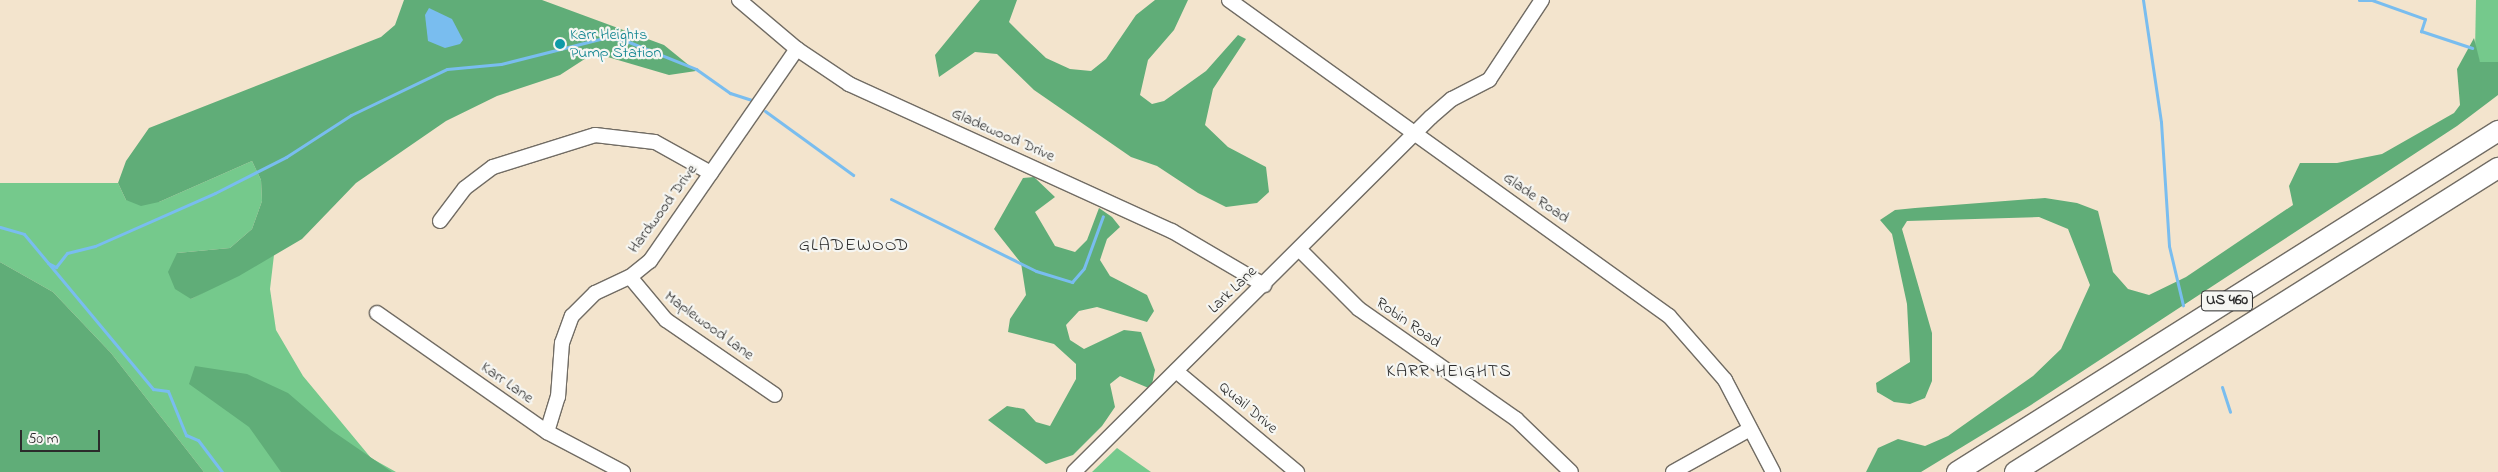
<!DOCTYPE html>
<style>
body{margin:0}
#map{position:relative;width:2498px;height:472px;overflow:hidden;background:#f3e4cd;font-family:"Indie Flower",sans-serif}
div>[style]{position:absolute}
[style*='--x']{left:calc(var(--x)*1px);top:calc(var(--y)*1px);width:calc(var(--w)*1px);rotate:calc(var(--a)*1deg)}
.green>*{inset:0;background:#75c98c}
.forest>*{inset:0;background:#60ad78}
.water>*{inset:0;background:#79bdef}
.stream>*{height:3px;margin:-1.5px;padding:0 1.5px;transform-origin:1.5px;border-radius:1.5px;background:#79bdef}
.roads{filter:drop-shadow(1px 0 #716c64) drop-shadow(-1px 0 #716c64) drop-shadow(0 1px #716c64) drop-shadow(0 -1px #716c64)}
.minor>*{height:14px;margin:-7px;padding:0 7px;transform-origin:7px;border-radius:7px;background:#fff}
.highway>*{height:20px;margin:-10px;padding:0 10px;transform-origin:10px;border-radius:10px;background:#fff}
.dots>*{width:14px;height:14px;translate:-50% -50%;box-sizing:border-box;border:2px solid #f6f6f2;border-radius:50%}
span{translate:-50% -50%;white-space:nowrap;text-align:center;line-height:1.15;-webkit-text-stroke:4.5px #f6f6f2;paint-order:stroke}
.shield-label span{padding:1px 4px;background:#f6f6f2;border:1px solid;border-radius:4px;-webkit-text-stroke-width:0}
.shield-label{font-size:15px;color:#2b2b2b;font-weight:700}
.culture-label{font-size:16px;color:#0d838f}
.left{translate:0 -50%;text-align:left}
.street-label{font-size:16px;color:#2b2b2b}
.neighbourhood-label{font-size:18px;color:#2b2b2b;letter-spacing:1px}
.scale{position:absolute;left:20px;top:430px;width:80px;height:22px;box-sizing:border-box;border:2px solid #2b2b2b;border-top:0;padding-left:6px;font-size:15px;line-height:18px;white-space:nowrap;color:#2b2b2b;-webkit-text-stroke:4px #f6f6f2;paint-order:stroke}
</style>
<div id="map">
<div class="green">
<div style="clip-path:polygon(2476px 0,2498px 0,2498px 62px,2480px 63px,2475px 51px)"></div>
<div style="clip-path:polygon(252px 161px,261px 180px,262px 201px,252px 229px,230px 248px,177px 253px,191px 299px,274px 255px,270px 289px,276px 330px,303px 376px,371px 458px,396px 472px,204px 472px,111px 353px,53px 292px,0 262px,0 183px,118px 183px,126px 200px,159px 202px)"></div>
<div style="clip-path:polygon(1117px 448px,1151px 472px,1092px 472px)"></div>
</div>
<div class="forest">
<div style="clip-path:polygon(404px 0,542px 0,664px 45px,696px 71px,669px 75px,594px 53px,560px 75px,497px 96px,446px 121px,356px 183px,302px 239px,239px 276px,191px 299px,175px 289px,168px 272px,177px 253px,230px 248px,252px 229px,262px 201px,261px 180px,252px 161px,159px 202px,141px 206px,126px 200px,118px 183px,126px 161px,149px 128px,381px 37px,395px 25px)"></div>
<div style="clip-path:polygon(980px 0,1017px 0,1009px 22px,1026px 39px,1046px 58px,1070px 69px,1091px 71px,1106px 59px,1136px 15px,1155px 0,1188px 0,1174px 30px,1148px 60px,1140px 95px,1152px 104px,1164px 101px,1206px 71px,1238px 35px,1246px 39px,1213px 89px,1205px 125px,1228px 147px,1266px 167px,1269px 192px,1257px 203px,1226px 207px,1198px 193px,1157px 166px,1131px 157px,1034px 90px,997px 54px,975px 52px,939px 77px,935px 55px)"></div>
<div style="clip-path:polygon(2474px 38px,2480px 62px,2498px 62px,2498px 95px,2457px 126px,2031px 405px,1921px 472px,1866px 472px,1878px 448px,1898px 439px,1925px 446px,1948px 436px,2033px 376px,2061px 349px,2090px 285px,2068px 229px,2039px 217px,1907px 221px,1902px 229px,1932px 333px,1932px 381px,1925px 398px,1910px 404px,1894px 402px,1877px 392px,1876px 383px,1910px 362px,1907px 304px,1892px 234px,1880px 220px,1895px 210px,1915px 208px,2045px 198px,2077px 203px,2098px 211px,2113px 272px,2128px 289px,2149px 295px,2186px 277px,2293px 205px,2289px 186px,2300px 163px,2337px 163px,2382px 154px,2454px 113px,2460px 105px,2457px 69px)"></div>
<div style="clip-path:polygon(1034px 177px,1055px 197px,1035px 212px,1055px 246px,1075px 252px,1087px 240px,1099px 208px,1112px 217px,1120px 227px,1107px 239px,1100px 260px,1110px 276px,1147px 295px,1154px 311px,1147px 322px,1097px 307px,1079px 311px,1066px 325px,1070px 340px,1084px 349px,1124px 330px,1141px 332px,1155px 370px,1151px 389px,1120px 376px,1110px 384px,1115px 407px,1102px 426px,1073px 455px,1046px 464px,988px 420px,1007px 406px,1024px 409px,1036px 422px,1050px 426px,1076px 379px,1076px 364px,1054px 344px,1008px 332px,1010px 319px,1026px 295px,1021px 263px,994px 229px,1023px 178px)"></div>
<div style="clip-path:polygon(0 262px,53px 292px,111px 353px,204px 472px,0 472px)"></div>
<div style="clip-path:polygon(195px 366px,247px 374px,288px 393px,331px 430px,392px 472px,281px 472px,249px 427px,189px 384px)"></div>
</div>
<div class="water">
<div style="clip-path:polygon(429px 8px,452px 19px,463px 40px,460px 44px,445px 48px,428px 41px,425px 15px)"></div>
</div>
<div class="stream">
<div style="--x:2143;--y:0;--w:123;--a:81.6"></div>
<div style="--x:2161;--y:122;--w:124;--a:86.3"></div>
<div style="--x:2169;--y:246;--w:61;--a:76.7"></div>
<div style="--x:2359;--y:0;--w:12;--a:0"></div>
<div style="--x:2372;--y:0;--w:56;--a:19.7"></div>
<div style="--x:2425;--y:19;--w:13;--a:108"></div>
<div style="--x:2421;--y:31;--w:54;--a:18.4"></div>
<div style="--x:765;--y:111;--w:109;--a:36"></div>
<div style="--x:891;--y:199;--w:162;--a:26.4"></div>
<div style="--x:1036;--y:271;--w:38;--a:17"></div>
<div style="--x:1072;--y:282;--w:18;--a:-49"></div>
<div style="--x:1084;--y:268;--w:55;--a:-69.9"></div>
<div style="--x:0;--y:227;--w:25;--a:16"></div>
<div style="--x:24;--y:234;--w:202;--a:50.2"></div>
<div style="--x:153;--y:389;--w:15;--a:8"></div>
<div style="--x:168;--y:391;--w:48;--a:67.8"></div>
<div style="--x:186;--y:435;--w:13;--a:23"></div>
<div style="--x:198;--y:440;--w:40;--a:53"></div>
<div style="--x:48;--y:263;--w:9;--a:27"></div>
<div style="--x:56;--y:267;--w:18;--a:-52"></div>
<div style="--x:67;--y:253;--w:29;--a:-14"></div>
<div style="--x:95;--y:246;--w:131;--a:-23.8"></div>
<div style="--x:215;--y:193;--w:80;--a:-26.9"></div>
<div style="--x:286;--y:157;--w:77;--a:-32.9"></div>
<div style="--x:351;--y:115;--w:106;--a:-25.6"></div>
<div style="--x:447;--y:69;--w:54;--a:-5.3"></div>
<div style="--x:501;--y:64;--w:106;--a:-14.2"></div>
<div style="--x:604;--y:38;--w:20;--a:6"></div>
<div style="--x:624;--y:40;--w:78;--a:21.9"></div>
<div style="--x:696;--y:69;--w:42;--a:35.2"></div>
<div style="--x:730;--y:93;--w:22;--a:18"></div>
<div style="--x:2222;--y:387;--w:26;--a:72"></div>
</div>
<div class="roads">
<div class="minor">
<div style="--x:739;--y:0;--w:76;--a:40.2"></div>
<div style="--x:797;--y:49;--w:63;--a:33.9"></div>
<div style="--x:849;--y:84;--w:355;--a:24.5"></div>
<div style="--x:1172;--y:231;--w:107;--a:30.4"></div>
<div style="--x:1229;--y:0;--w:542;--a:35.69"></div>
<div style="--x:1669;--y:316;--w:85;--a:48.8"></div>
<div style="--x:1725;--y:380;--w:104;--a:62.4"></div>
<div style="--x:440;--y:221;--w:41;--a:-52.9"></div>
<div style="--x:465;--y:188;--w:35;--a:-37"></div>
<div style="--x:493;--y:167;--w:107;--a:-17.4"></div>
<div style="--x:595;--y:135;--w:60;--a:6.7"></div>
<div style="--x:655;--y:142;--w:64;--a:29"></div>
<div style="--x:1300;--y:250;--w:83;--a:45"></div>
<div style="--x:1359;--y:309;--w:192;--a:35"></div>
<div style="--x:1516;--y:419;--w:76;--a:43.9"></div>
<div style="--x:630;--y:277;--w:56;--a:50.1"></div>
<div style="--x:666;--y:320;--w:132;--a:34.5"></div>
<div style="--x:377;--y:313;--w:208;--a:35"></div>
<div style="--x:547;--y:432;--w:86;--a:27.8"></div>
<div style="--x:1176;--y:371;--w:158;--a:39.9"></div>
<div style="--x:547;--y:432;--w:37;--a:-73"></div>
<div style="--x:558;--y:397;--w:54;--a:-85.8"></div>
<div style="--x:562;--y:343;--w:29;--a:-70"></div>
<div style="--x:572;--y:316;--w:33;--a:-45"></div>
<div style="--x:595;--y:293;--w:38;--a:-25"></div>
<div style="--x:630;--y:277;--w:26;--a:-39"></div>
<div style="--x:650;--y:261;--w:258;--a:-55.3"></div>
<div style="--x:1074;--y:472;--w:503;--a:-44.84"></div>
<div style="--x:1431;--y:117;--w:28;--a:-41"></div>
<div style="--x:1452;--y:99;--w:42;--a:-27.2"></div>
<div style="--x:1489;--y:80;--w:96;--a:-56.5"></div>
<div style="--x:1673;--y:472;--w:88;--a:-29.2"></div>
</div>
<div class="highway">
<div style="--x:1957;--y:472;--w:640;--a:-32.22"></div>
<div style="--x:2015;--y:472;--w:571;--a:-32.19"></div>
</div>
</div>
<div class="dots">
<div style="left:560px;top:44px;background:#0f9aa8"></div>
</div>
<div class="shield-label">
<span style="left:2227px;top:301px">US 460</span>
</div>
<div class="culture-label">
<span class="left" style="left:570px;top:44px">Karr Heights<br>Pump Station</span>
</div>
<div class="street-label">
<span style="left:1003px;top:135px;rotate:24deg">Gladewood Drive</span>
<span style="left:1536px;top:198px;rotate:35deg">Glade Road</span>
<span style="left:663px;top:209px;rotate:-54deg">Hardwood Drive</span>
<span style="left:1233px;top:290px;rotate:-44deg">Lark Lane</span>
<span style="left:1408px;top:323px;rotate:35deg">Robin Road</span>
<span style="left:709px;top:326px;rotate:36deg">Maplewood Lane</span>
<span style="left:507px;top:383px;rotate:35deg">Karr Lane</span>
<span style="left:1248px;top:408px;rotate:40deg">Quail Drive</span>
</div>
<div class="neighbourhood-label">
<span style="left:854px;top:246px">GLADEWOOD</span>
<span style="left:1449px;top:372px">KARR HEIGHTS</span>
</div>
<div class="scale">50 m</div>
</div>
